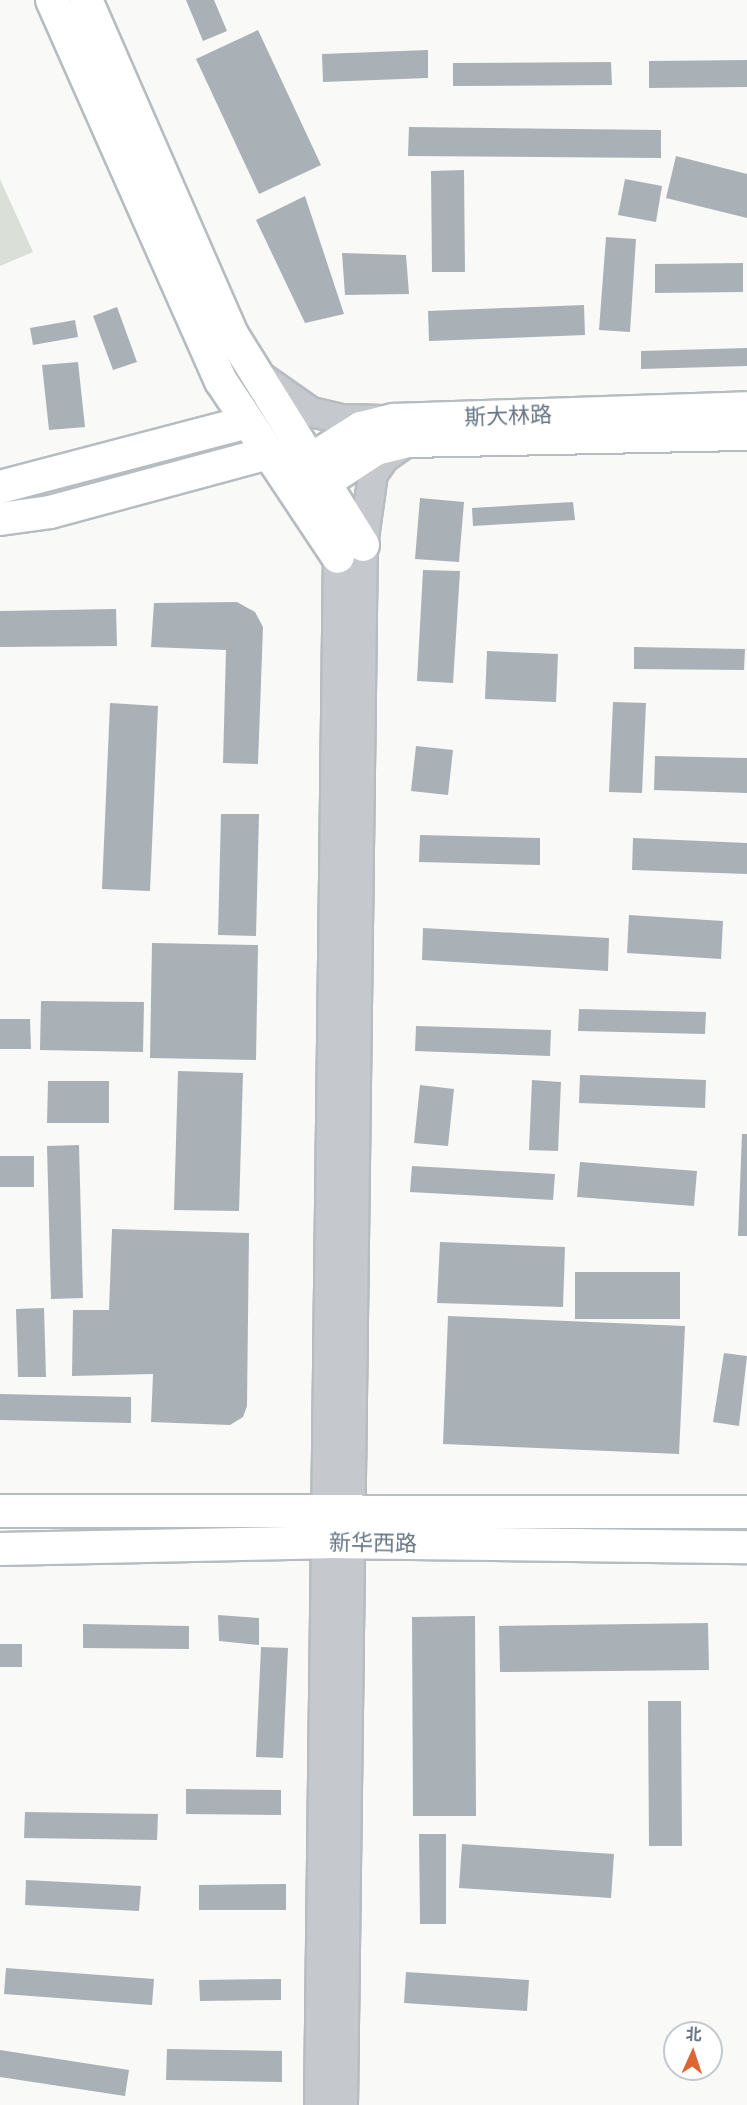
<!DOCTYPE html>
<meta charset="utf-8">
<style>
body{margin:0}
#map{position:relative;width:747px;height:2105px;overflow:hidden;background:#f9f9f7;font-family:Figtree,"Noto Sans SC",sans-serif}
div>[style]{position:absolute}
[style*='--x']{left:calc(var(--x)*1px);top:calc(var(--y)*1px);width:calc(var(--w)*1px);rotate:calc(var(--a)*1deg)}
.green>*{inset:0;background:#dae0d8}
.building>*{inset:0;background:#a9b1b7}
.roads{filter:drop-shadow(2px 0 #b7bcc0) drop-shadow(-2px 0 #b7bcc0) drop-shadow(0 2px #b7bcc0) drop-shadow(0 -2px #b7bcc0)}
.tertiary>*{height:28px;margin:-14px;padding:0 14px;transform-origin:14px;border-radius:14px;background:#c5c8cc}
.secondary>*{height:32px;margin:-16px;padding:0 16px;transform-origin:16px;border-radius:16px;background:#fff}
span{translate:-50% -50%;white-space:nowrap;text-align:center;line-height:1.15;-webkit-text-stroke:6px #fff;paint-order:stroke}
.street-label{font-size:22px;color:#697786}
.north{position:absolute;left:663px;top:2021px;width:60px;height:60px;box-sizing:border-box;background:#fff;border:2px solid #c3c9cf;border-radius:50%;rotate:3deg;font-size:16px;font-weight:700;line-height:24px;text-align:center;color:#697786}
.north::after{content:'';display:block;margin:auto;width:21px;height:27px;background:#dd6533;clip-path:polygon(50% 0,100% 100%,50% 72%,0 100%)}
</style>
<div id="map">
<div class="green">
<div style="clip-path:polygon(0 179px,33px 252px,0 266px)"></div>
</div>
<div class="building">
<div style="clip-path:polygon(186px 0,214px 0,227px 31px,203px 41px)"></div>
<div style="clip-path:polygon(258px 30px,321px 165px,259px 194px,196px 59px)"></div>
<div style="clip-path:polygon(428px 50px,428px 78px,323px 82px,322px 54px)"></div>
<div style="clip-path:polygon(747px 60px,747px 87px,649px 88px,649px 61px)"></div>
<div style="clip-path:polygon(611px 62px,612px 85px,453px 86px,453px 63px)"></div>
<div style="clip-path:polygon(409px 127px,661px 130px,661px 158px,408px 156px)"></div>
<div style="clip-path:polygon(676px 156px,747px 174px,747px 218px,666px 198px)"></div>
<div style="clip-path:polygon(464px 170px,465px 272px,432px 272px,431px 171px)"></div>
<div style="clip-path:polygon(625px 179px,662px 186px,656px 222px,618px 215px)"></div>
<div style="clip-path:polygon(305px 196px,344px 314px,305px 323px,256px 220px)"></div>
<div style="clip-path:polygon(606px 237px,636px 239px,630px 332px,599px 330px)"></div>
<div style="clip-path:polygon(342px 253px,406px 255px,409px 294px,345px 295px)"></div>
<div style="clip-path:polygon(743px 263px,743px 292px,655px 293px,655px 264px)"></div>
<div style="clip-path:polygon(584px 305px,585px 335px,429px 341px,428px 311px)"></div>
<div style="clip-path:polygon(117px 307px,137px 362px,113px 370px,93px 316px)"></div>
<div style="clip-path:polygon(75px 320px,78px 337px,33px 345px,30px 328px)"></div>
<div style="clip-path:polygon(747px 348px,747px 366px,641px 369px,641px 351px)"></div>
<div style="clip-path:polygon(78px 362px,85px 427px,49px 430px,42px 365px)"></div>
<div style="clip-path:polygon(420px 498px,464px 502px,459px 562px,415px 559px)"></div>
<div style="clip-path:polygon(573px 502px,575px 520px,473px 526px,472px 508px)"></div>
<div style="clip-path:polygon(423px 570px,460px 571px,453px 683px,417px 681px)"></div>
<div style="clip-path:polygon(237px 602px,255px 612px,263px 627px,258px 764px,223px 763px,226px 650px,151px 647px,154px 603px)"></div>
<div style="clip-path:polygon(116px 609px,117px 646px,0 647px,0 611px)"></div>
<div style="clip-path:polygon(634px 647px,745px 649px,744px 670px,634px 669px)"></div>
<div style="clip-path:polygon(487px 651px,558px 654px,556px 702px,485px 699px)"></div>
<div style="clip-path:polygon(613px 702px,646px 703px,642px 793px,609px 792px)"></div>
<div style="clip-path:polygon(110px 703px,158px 706px,150px 891px,102px 889px)"></div>
<div style="clip-path:polygon(416px 746px,453px 750px,448px 795px,411px 791px)"></div>
<div style="clip-path:polygon(655px 756px,747px 758px,747px 793px,654px 790px)"></div>
<div style="clip-path:polygon(221px 814px,259px 814px,256px 936px,218px 935px)"></div>
<div style="clip-path:polygon(420px 835px,540px 838px,540px 865px,419px 862px)"></div>
<div style="clip-path:polygon(633px 838px,747px 843px,747px 874px,632px 870px)"></div>
<div style="clip-path:polygon(629px 915px,723px 921px,721px 959px,627px 953px)"></div>
<div style="clip-path:polygon(423px 928px,609px 938px,608px 971px,422px 960px)"></div>
<div style="clip-path:polygon(152px 943px,258px 945px,256px 1060px,150px 1058px)"></div>
<div style="clip-path:polygon(41px 1001px,144px 1002px,143px 1052px,40px 1050px)"></div>
<div style="clip-path:polygon(579px 1009px,706px 1012px,705px 1034px,578px 1031px)"></div>
<div style="clip-path:polygon(0 1019px,30px 1019px,31px 1049px,0 1049px)"></div>
<div style="clip-path:polygon(416px 1026px,551px 1030px,550px 1056px,415px 1051px)"></div>
<div style="clip-path:polygon(178px 1071px,243px 1073px,239px 1211px,174px 1210px)"></div>
<div style="clip-path:polygon(580px 1075px,706px 1080px,705px 1108px,579px 1103px)"></div>
<div style="clip-path:polygon(532px 1080px,561px 1082px,558px 1151px,529px 1150px)"></div>
<div style="clip-path:polygon(48px 1081px,109px 1081px,109px 1123px,47px 1123px)"></div>
<div style="clip-path:polygon(420px 1085px,454px 1089px,448px 1146px,414px 1143px)"></div>
<div style="clip-path:polygon(742px 1134px,747px 1134px,747px 1236px,738px 1236px)"></div>
<div style="clip-path:polygon(79px 1145px,83px 1298px,51px 1299px,47px 1146px)"></div>
<div style="clip-path:polygon(0 1156px,34px 1156px,34px 1187px,0 1187px)"></div>
<div style="clip-path:polygon(580px 1162px,697px 1171px,694px 1206px,577px 1197px)"></div>
<div style="clip-path:polygon(412px 1166px,555px 1174px,553px 1200px,410px 1192px)"></div>
<div style="clip-path:polygon(112px 1229px,249px 1233px,247px 1406px,243px 1417px,230px 1425px,151px 1422px,153px 1374px,72px 1376px,73px 1310px,109px 1310px)"></div>
<div style="clip-path:polygon(440px 1242px,565px 1247px,563px 1307px,437px 1303px)"></div>
<div style="clip-path:polygon(575px 1272px,680px 1272px,680px 1319px,575px 1319px)"></div>
<div style="clip-path:polygon(44px 1308px,46px 1377px,18px 1377px,16px 1309px)"></div>
<div style="clip-path:polygon(448px 1316px,685px 1326px,679px 1454px,443px 1444px)"></div>
<div style="clip-path:polygon(724px 1353px,747px 1356px,739px 1426px,713px 1422px)"></div>
<div style="clip-path:polygon(0 1394px,131px 1397px,131px 1423px,0 1420px)"></div>
<div style="clip-path:polygon(218px 1615px,259px 1618px,259px 1645px,219px 1641px)"></div>
<div style="clip-path:polygon(475px 1616px,476px 1816px,413px 1816px,412px 1617px)"></div>
<div style="clip-path:polygon(708px 1623px,709px 1670px,500px 1672px,499px 1626px)"></div>
<div style="clip-path:polygon(83px 1624px,189px 1626px,189px 1649px,83px 1648px)"></div>
<div style="clip-path:polygon(0 1644px,22px 1644px,22px 1667px,0 1667px)"></div>
<div style="clip-path:polygon(261px 1647px,288px 1648px,283px 1758px,256px 1757px)"></div>
<div style="clip-path:polygon(648px 1701px,681px 1701px,682px 1846px,649px 1846px)"></div>
<div style="clip-path:polygon(186px 1789px,281px 1790px,281px 1815px,186px 1814px)"></div>
<div style="clip-path:polygon(25px 1812px,158px 1814px,157px 1840px,24px 1838px)"></div>
<div style="clip-path:polygon(419px 1834px,446px 1834px,446px 1924px,420px 1924px)"></div>
<div style="clip-path:polygon(462px 1844px,614px 1854px,611px 1898px,459px 1888px)"></div>
<div style="clip-path:polygon(26px 1880px,141px 1886px,139px 1911px,25px 1905px)"></div>
<div style="clip-path:polygon(286px 1884px,286px 1910px,199px 1910px,199px 1885px)"></div>
<div style="clip-path:polygon(6px 1968px,154px 1979px,152px 2005px,4px 1994px)"></div>
<div style="clip-path:polygon(406px 1972px,529px 1980px,527px 2011px,404px 2003px)"></div>
<div style="clip-path:polygon(281px 1979px,281px 2000px,200px 2001px,199px 1980px)"></div>
<div style="clip-path:polygon(167px 2049px,282px 2051px,282px 2082px,166px 2080px)"></div>
<div style="clip-path:polygon(0 2050px,129px 2070px,125px 2096px,0 2077px)"></div>
</div>
<div class="roads">
<div class="tertiary">
<div style="--x:261;--y:377;--w:61;--a:35"></div>
<div style="--x:311;--y:412;--w:32;--a:13"></div>
<div style="--x:342;--y:419;--w:41;--a:1.4"></div>
<div style="--x:319;--y:2105;--w:1548;--a:-89.3"></div>
<div style="--x:343;--y:2105;--w:1560;--a:-89.27"></div>
<div style="--x:363;--y:545;--w:72;--a:-82"></div>
<div style="--x:373;--y:474;--w:19;--a:-55"></div>
<div style="--x:384;--y:458;--w:29;--a:-35"></div>
</div>
<div class="secondary">
<div style="--x:52;--y:0;--w:417;--a:66.1"></div>
<div style="--x:221;--y:381;--w:211;--a:56.4"></div>
<div style="--x:86;--y:0;--w:367;--a:66.4"></div>
<div style="--x:233;--y:336;--w:246;--a:58.1"></div>
<div style="--x:291;--y:472;--w:83;--a:-32.2"></div>
<div style="--x:361;--y:428;--w:34;--a:-14"></div>
<div style="--x:394;--y:420;--w:353;--a:-1.9"></div>
<div style="--x:0;--y:487;--w:256;--a:-14.7"></div>
<div style="--x:307;--y:494;--w:82;--a:-33.1"></div>
<div style="--x:376;--y:449;--w:33;--a:-14"></div>
<div style="--x:408;--y:441;--w:339;--a:-1.2"></div>
<div style="--x:0;--y:519;--w:50;--a:-8"></div>
<div style="--x:50;--y:512;--w:226;--a:-15.1"></div>
<div style="--x:0;--y:1511;--w:747;--a:0.08"></div>
<div style="--x:0;--y:1549;--w:326;--a:-1.2"></div>
<div style="--x:326;--y:1542;--w:421;--a:0.7"></div>
</div>
</div>
<div class="street-label">
<span style="left:508px;top:416px;rotate:-2deg">斯大林路</span>
<span style="left:373px;top:1543px;rotate:1deg">新华西路</span>
</div>
<div class="north">北</div>
</div>
